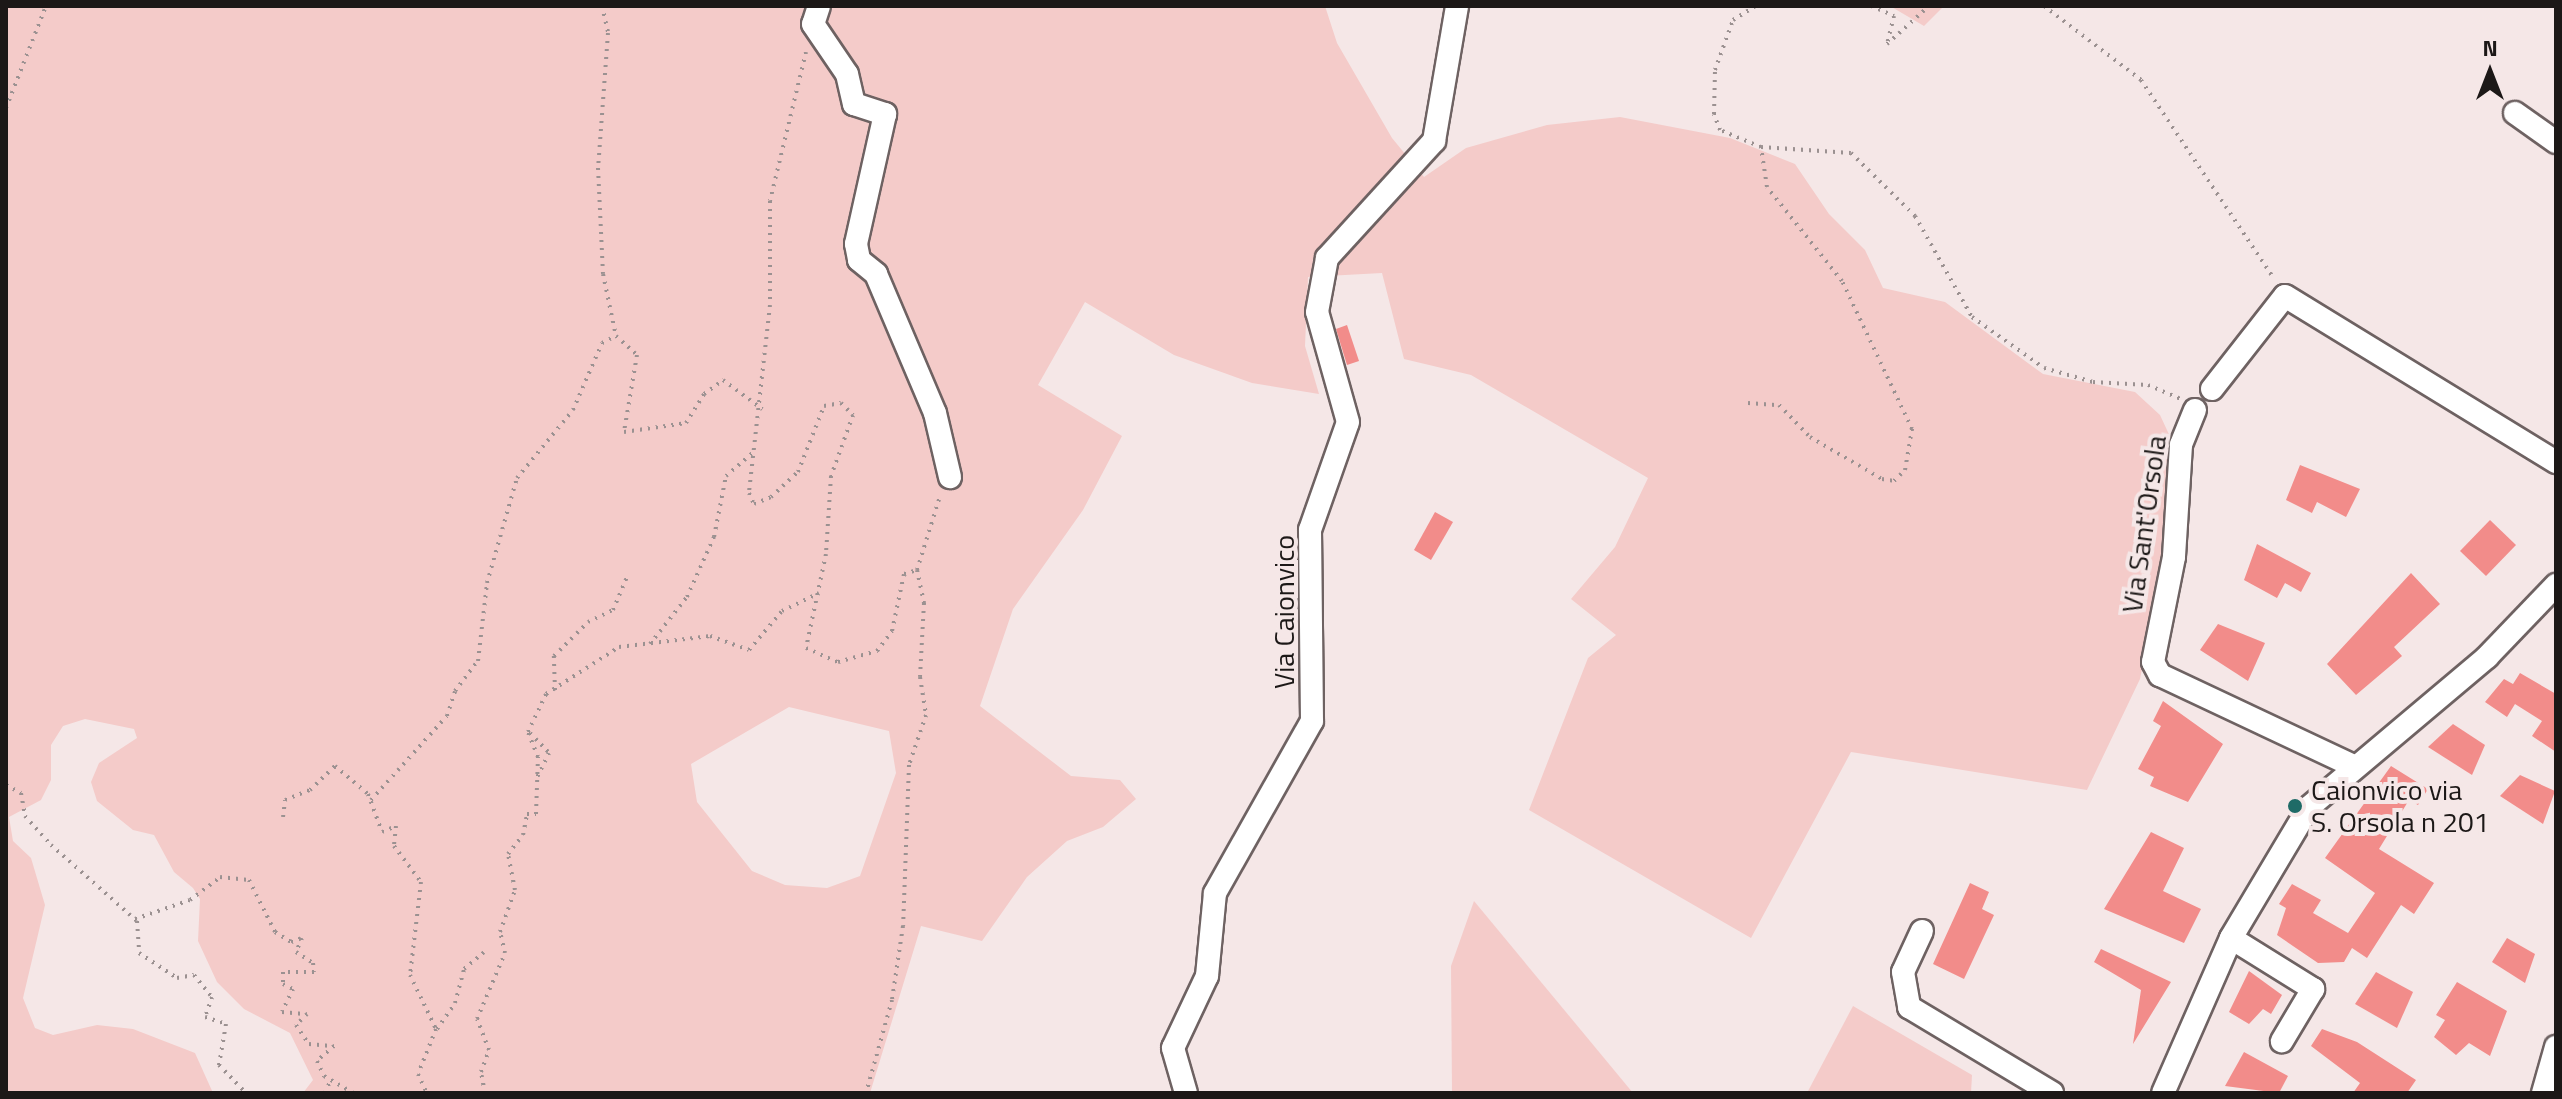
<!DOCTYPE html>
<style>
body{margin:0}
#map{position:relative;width:2562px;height:1099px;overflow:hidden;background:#f5e7e7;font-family:"Titillium Web",sans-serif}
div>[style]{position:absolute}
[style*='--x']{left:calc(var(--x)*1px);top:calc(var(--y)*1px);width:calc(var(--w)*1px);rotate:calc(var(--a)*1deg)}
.green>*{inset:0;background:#f4cbc9}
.building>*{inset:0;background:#f28c8a}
.path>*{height:4px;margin-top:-2px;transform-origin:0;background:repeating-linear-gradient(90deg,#9b9191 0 2px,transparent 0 8px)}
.roads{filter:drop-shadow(2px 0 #6e6262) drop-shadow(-2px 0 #6e6262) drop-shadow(0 2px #6e6262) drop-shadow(0 -2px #6e6262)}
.minor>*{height:22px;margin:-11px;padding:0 11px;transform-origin:11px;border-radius:11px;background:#fff}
.dots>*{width:22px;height:22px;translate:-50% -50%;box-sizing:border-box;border:4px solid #f5e7e7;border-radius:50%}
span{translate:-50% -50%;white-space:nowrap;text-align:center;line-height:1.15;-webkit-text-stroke:8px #f5e7e7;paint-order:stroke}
.street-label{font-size:28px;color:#1c1817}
.poi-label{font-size:28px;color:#1c1817}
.left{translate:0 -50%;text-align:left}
.frame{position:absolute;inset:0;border:8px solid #1c1817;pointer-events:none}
.north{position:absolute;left:2450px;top:32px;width:80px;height:80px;-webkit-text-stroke:6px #f5e7e7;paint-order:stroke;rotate:0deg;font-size:22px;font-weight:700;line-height:32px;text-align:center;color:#1c1817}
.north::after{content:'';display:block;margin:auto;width:28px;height:36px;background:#1c1817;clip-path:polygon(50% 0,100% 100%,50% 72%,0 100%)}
</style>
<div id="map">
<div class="green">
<div style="clip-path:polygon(evenodd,6px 6px,1325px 6px,1337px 43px,1392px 138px,1424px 177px,1466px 148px,1547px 125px,1620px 117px,1730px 138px,1795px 164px,1829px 214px,1865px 250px,1883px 288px,1945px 302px,2043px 374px,2135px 392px,2160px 415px,2173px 443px,2164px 558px,2140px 679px,2087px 790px,1851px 752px,1751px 938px,1529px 810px,1588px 658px,1616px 635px,1571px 599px,1615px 547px,1648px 478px,1471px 375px,1404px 359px,1382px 273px,1308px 277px,1305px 346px,1319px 394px,1252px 383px,1174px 355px,1085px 302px,1038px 385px,1122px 436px,1083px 510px,1013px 609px,980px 706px,1071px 776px,1120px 780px,1136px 799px,1103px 827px,1067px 841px,1027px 877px,982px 941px,921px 926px,870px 1093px,303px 1093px,313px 1080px,290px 1033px,244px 1009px,217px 982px,198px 941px,200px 899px,193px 888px,174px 872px,154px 835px,133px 830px,97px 801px,91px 782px,99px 763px,137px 738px,134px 729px,85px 719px,63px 726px,51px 745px,51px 780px,41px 800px,9px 817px,13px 841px,31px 858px,45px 905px,23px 998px,35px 1028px,53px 1035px,97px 1025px,133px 1029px,195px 1053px,213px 1093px,6px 1093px,6px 6px,789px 707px,889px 731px,896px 773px,860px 876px,827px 888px,785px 885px,752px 871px,697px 802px,691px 764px,789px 707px)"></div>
<div style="clip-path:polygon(1890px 6px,1944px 6px,1924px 26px)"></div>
<div style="clip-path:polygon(1474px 901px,1633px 1093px,1452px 1093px,1451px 966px)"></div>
<div style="clip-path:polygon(1853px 1006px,1972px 1075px,1971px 1093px,1807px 1093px)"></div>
</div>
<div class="building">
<div style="clip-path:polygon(1347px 325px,1359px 361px,1347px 365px,1336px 329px)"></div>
<div style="clip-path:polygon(2300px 465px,2360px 489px,2346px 517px,2317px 502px,2312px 513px,2286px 500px)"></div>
<div style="clip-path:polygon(1435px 512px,1453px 522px,1431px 560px,1414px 550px)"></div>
<div style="clip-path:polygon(2490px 520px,2516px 545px,2486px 576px,2460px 551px)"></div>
<div style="clip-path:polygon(2257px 544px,2311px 573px,2301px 592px,2285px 583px,2277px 598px,2244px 580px)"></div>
<div style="clip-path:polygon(2411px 573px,2440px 604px,2394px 647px,2402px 656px,2356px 695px,2327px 664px)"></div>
<div style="clip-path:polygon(2218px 624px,2265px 643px,2248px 681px,2200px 650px)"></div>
<div style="clip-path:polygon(2520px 673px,2556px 694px,2556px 752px,2532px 736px,2542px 721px,2515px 704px,2507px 717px,2485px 702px,2504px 679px,2513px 684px)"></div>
<div style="clip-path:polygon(2163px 701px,2223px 744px,2188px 802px,2150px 786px,2154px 777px,2138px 769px,2161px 726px,2153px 721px)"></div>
<div style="clip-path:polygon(2453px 724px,2485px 745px,2472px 775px,2428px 747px)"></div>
<div style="clip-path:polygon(2391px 766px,2428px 789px,2418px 805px,2409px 800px,2379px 849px,2434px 883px,2414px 914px,2401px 905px,2367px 958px,2352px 948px,2344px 962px,2318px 963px,2277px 935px,2286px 908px,2279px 904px,2292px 884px,2321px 900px,2313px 913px,2348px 933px,2375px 893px,2325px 858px)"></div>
<div style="clip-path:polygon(2520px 775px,2555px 791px,2543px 824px,2500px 796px)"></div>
<div style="clip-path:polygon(2151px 832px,2184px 848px,2163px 891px,2201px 909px,2184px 943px,2104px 909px)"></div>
<div style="clip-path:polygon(1970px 883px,1989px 892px,1982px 909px,1994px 915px,1964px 979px,1933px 964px)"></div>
<div style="clip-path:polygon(2507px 938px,2535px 954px,2525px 983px,2492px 962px)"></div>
<div style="clip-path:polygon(2101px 949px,2171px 982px,2133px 1044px,2141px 990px,2094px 962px)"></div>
<div style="clip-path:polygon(2249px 971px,2282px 995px,2271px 1014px,2263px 1009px,2249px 1024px,2229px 1012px)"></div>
<div style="clip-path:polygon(2376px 972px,2413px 992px,2397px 1028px,2355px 1004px)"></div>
<div style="clip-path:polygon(2457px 982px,2507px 1011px,2490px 1056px,2469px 1043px,2456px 1055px,2434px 1037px,2445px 1020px,2436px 1015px)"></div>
<div style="clip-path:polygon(2322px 1029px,2357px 1042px,2416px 1080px,2407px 1093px,2353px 1093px,2360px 1083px,2311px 1046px)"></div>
<div style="clip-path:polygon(2244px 1052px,2288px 1076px,2279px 1093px,2225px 1086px)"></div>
</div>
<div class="path">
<div style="--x:602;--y:6;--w:28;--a:77"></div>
<div style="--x:608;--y:33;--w:135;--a:94.2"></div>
<div style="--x:598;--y:168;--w:106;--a:87.3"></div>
<div style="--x:603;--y:274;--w:63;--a:78.2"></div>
<div style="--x:616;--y:336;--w:28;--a:42"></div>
<div style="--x:637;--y:355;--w:78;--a:99.6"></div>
<div style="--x:624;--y:432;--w:63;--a:-8.3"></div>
<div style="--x:686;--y:423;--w:34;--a:-58"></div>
<div style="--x:704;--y:394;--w:24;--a:-36"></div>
<div style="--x:723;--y:380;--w:49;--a:36.6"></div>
<div style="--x:1871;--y:6;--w:25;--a:23"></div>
<div style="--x:1894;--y:16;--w:29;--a:104"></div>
<div style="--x:1887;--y:44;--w:57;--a:-42.1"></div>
<div style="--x:2044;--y:6;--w:122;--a:37.3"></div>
<div style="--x:2141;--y:80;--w:239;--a:56.2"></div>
<div style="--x:806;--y:52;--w:153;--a:103.6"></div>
<div style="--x:770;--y:201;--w:104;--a:90"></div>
<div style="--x:770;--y:305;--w:189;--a:96.4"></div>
<div style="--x:749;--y:493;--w:12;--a:66"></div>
<div style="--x:754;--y:504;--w:18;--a:-22"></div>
<div style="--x:771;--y:497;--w:37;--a:-43"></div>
<div style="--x:798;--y:472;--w:71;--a:-68.5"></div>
<div style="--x:824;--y:406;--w:17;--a:-10"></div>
<div style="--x:841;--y:403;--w:17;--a:45"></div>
<div style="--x:853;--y:415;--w:65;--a:109.8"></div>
<div style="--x:831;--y:476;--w:78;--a:93.7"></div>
<div style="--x:826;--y:554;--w:96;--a:102"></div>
<div style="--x:806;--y:648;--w:35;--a:24"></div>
<div style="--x:838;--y:662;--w:41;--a:-15.8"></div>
<div style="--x:877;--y:651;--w:25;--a:-53"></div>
<div style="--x:892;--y:631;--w:58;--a:-78.1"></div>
<div style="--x:904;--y:574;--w:14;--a:-17"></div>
<div style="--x:917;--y:570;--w:34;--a:78"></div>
<div style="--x:924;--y:603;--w:74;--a:93.1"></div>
<div style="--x:920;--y:677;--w:38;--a:81"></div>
<div style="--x:926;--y:715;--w:53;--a:108.8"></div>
<div style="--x:909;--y:765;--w:161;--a:92.1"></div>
<div style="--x:903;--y:926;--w:75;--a:98.5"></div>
<div style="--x:892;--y:1000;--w:97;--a:105.6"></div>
<div style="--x:6;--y:108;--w:110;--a:-68.6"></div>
<div style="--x:1761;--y:147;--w:90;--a:3.8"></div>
<div style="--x:1851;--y:153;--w:90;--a:44.5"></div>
<div style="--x:1915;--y:216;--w:116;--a:60.6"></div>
<div style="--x:1972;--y:317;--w:88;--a:35.3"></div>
<div style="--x:2044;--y:368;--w:51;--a:15.9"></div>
<div style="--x:2093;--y:382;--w:55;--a:3.1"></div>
<div style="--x:2148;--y:385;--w:36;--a:23"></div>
<div style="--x:1748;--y:403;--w:31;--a:4"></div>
<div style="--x:1779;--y:405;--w:45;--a:45.9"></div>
<div style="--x:1810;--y:437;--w:83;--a:30.3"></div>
<div style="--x:1882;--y:479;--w:12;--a:9"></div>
<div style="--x:1894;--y:481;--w:16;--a:-45"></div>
<div style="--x:1905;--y:470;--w:42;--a:-80.3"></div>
<div style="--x:1912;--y:429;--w:164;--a:-115.3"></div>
<div style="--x:1842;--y:281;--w:120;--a:-128.6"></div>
<div style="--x:1767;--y:187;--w:40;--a:-98.5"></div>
<div style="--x:1761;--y:147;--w:44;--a:-157.5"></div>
<div style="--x:1720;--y:130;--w:17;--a:-111"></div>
<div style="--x:1714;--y:114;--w:44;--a:-88.7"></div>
<div style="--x:1715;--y:70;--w:53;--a:-70.2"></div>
<div style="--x:1733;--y:20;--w:26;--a:-32"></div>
<div style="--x:917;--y:570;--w:77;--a:-72.7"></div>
<div style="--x:650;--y:644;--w:60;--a:-51.8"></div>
<div style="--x:687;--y:597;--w:66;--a:-65.8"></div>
<div style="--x:714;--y:537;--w:62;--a:-78.9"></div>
<div style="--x:726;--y:476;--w:38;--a:-41"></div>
<div style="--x:555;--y:690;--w:34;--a:-92"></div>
<div style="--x:554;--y:656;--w:48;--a:-45"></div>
<div style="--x:588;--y:622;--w:28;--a:-26"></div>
<div style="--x:613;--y:610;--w:38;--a:-67"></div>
<div style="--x:530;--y:733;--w:28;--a:46"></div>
<div style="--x:549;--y:753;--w:30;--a:116"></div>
<div style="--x:6;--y:785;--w:17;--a:28"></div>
<div style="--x:21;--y:793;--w:23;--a:80"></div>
<div style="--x:25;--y:816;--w:39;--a:48"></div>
<div style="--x:51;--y:845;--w:115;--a:41.5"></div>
<div style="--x:137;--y:921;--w:32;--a:86"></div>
<div style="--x:139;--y:953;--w:45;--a:33.3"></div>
<div style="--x:177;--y:978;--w:17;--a:-10"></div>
<div style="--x:194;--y:975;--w:28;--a:51"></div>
<div style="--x:212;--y:997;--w:21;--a:109"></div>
<div style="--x:205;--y:1017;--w:22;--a:18"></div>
<div style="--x:226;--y:1024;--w:42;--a:99.7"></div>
<div style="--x:219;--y:1065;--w:39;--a:46"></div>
<div style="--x:371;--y:800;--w:113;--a:-47.9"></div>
<div style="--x:447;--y:716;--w:26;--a:-72"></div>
<div style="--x:455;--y:691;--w:38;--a:-53"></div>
<div style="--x:478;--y:661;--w:79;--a:-83.4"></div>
<div style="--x:487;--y:583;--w:109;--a:-74.1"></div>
<div style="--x:517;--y:478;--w:88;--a:-50.5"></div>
<div style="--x:573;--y:410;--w:73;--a:-66.6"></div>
<div style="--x:602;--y:343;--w:16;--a:-27"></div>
<div style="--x:283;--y:817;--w:17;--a:-83"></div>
<div style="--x:285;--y:800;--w:27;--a:-22"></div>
<div style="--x:310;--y:790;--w:35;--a:-44"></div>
<div style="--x:335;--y:766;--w:43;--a:40.3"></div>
<div style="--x:368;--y:794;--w:40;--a:69.8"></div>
<div style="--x:382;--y:832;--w:15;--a:-23"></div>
<div style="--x:396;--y:826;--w:20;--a:96"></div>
<div style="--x:394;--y:846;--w:45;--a:53.1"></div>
<div style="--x:421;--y:882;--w:94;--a:96.7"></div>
<div style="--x:410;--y:975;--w:60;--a:64.3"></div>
<div style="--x:436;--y:1029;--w:48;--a:111.8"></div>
<div style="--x:418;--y:1074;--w:21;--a:65"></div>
<div style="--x:135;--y:919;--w:58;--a:-19.1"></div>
<div style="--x:190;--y:900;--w:38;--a:-37"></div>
<div style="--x:220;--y:877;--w:29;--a:6"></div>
<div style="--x:249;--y:880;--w:58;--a:63.4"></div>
<div style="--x:275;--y:932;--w:19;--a:32"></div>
<div style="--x:291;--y:942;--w:12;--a:-20"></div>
<div style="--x:302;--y:938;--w:15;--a:113"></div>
<div style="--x:296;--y:952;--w:20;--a:33"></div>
<div style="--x:313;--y:963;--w:9;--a:84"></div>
<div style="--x:314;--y:972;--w:31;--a:180"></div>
<div style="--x:283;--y:972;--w:12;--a:90"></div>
<div style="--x:283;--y:984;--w:11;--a:27"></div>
<div style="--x:293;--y:989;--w:25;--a:116"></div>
<div style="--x:282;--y:1012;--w:25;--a:5"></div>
<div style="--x:307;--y:1014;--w:16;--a:135"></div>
<div style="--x:296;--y:1025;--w:23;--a:56"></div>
<div style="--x:309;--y:1044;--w:25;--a:5"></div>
<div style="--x:334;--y:1046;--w:23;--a:139"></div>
<div style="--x:317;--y:1061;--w:17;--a:65"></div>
<div style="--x:324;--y:1076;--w:34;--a:30"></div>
<div style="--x:437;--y:1029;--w:32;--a:-55"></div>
<div style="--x:455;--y:1003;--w:35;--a:-75"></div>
<div style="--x:464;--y:969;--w:26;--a:-40"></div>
<div style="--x:325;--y:1093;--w:12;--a:-66"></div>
<div style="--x:485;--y:1093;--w:21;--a:-101"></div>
<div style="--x:481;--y:1072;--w:23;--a:-70"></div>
<div style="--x:489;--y:1050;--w:33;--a:-111"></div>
<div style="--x:477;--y:1019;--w:72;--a:-67"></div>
<div style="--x:505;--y:953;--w:22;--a:-103"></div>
<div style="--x:500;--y:932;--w:45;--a:-70.3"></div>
<div style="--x:515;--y:890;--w:37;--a:-101"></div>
<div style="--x:508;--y:854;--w:24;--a:-52"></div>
<div style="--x:523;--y:835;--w:21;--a:-79"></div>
<div style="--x:527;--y:814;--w:9;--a:0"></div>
<div style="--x:536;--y:814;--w:57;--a:-88"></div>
<div style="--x:538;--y:757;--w:27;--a:-112"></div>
<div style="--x:528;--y:732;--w:42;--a:-64.7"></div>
<div style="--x:546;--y:694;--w:87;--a:-32.8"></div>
<div style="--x:619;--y:647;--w:92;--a:-6.9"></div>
<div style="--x:710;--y:636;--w:41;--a:19.7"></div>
<div style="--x:749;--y:650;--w:51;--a:-49.8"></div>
<div style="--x:782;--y:611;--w:41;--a:-25.9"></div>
</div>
<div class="roads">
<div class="minor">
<div style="--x:819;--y:6;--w:19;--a:108"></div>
<div style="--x:813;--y:24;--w:60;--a:55.8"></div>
<div style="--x:847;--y:74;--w:31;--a:77"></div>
<div style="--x:854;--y:104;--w:33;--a:18"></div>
<div style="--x:885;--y:114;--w:133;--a:102.6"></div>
<div style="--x:856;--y:244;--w:16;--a:79"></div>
<div style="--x:859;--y:260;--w:22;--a:39"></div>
<div style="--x:876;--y:274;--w:151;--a:67"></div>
<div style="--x:935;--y:413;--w:66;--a:76.8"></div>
<div style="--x:2515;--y:113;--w:50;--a:35.3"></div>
<div style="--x:2212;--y:389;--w:118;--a:-51.9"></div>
<div style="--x:2285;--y:296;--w:318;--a:31.5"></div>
<div style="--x:2195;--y:410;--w:38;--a:112"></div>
<div style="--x:2181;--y:445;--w:112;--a:93.6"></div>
<div style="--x:2174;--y:557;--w:107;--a:101.3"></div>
<div style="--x:2153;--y:662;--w:15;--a:62"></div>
<div style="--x:2160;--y:675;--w:211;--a:25.2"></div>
<div style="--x:1922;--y:931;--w:45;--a:114.9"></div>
<div style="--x:1903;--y:972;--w:36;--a:80"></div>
<div style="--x:1909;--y:1007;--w:167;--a:31"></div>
<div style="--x:2231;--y:938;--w:97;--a:31.9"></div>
<div style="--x:2313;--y:989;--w:61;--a:120.8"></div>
<div style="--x:1186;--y:1093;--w:47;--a:-106.1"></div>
<div style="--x:1173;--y:1048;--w:80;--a:-64.7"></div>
<div style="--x:1207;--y:976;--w:83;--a:-84.5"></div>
<div style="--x:1215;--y:893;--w:197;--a:-60.6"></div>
<div style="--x:1312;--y:721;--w:191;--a:-90.6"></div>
<div style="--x:1310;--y:530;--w:114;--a:-70.6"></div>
<div style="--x:1348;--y:422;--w:114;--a:-105.7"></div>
<div style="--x:1317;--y:312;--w:55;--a:-79.5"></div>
<div style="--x:1327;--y:258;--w:159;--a:-47.6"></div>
<div style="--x:1434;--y:141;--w:137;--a:-80.3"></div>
<div style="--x:2163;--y:1093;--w:169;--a:-66.3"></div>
<div style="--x:2231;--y:938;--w:152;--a:-59.2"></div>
<div style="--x:2309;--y:807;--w:233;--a:-40.1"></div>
<div style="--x:2487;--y:657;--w:100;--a:-46.2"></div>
<div style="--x:2543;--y:1093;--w:48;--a:-74.2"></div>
</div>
</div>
<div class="dots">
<div style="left:2295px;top:806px;background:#1f6b67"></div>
</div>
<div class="street-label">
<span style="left:2144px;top:524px;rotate:-82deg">Via Sant'Orsola</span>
<span style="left:1284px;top:612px;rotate:-90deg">Via Caionvico</span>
</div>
<div class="poi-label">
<span class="left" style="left:2311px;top:806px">Caionvico via<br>S. Orsola n 201</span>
</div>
<div class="frame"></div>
<div class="north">N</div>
</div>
